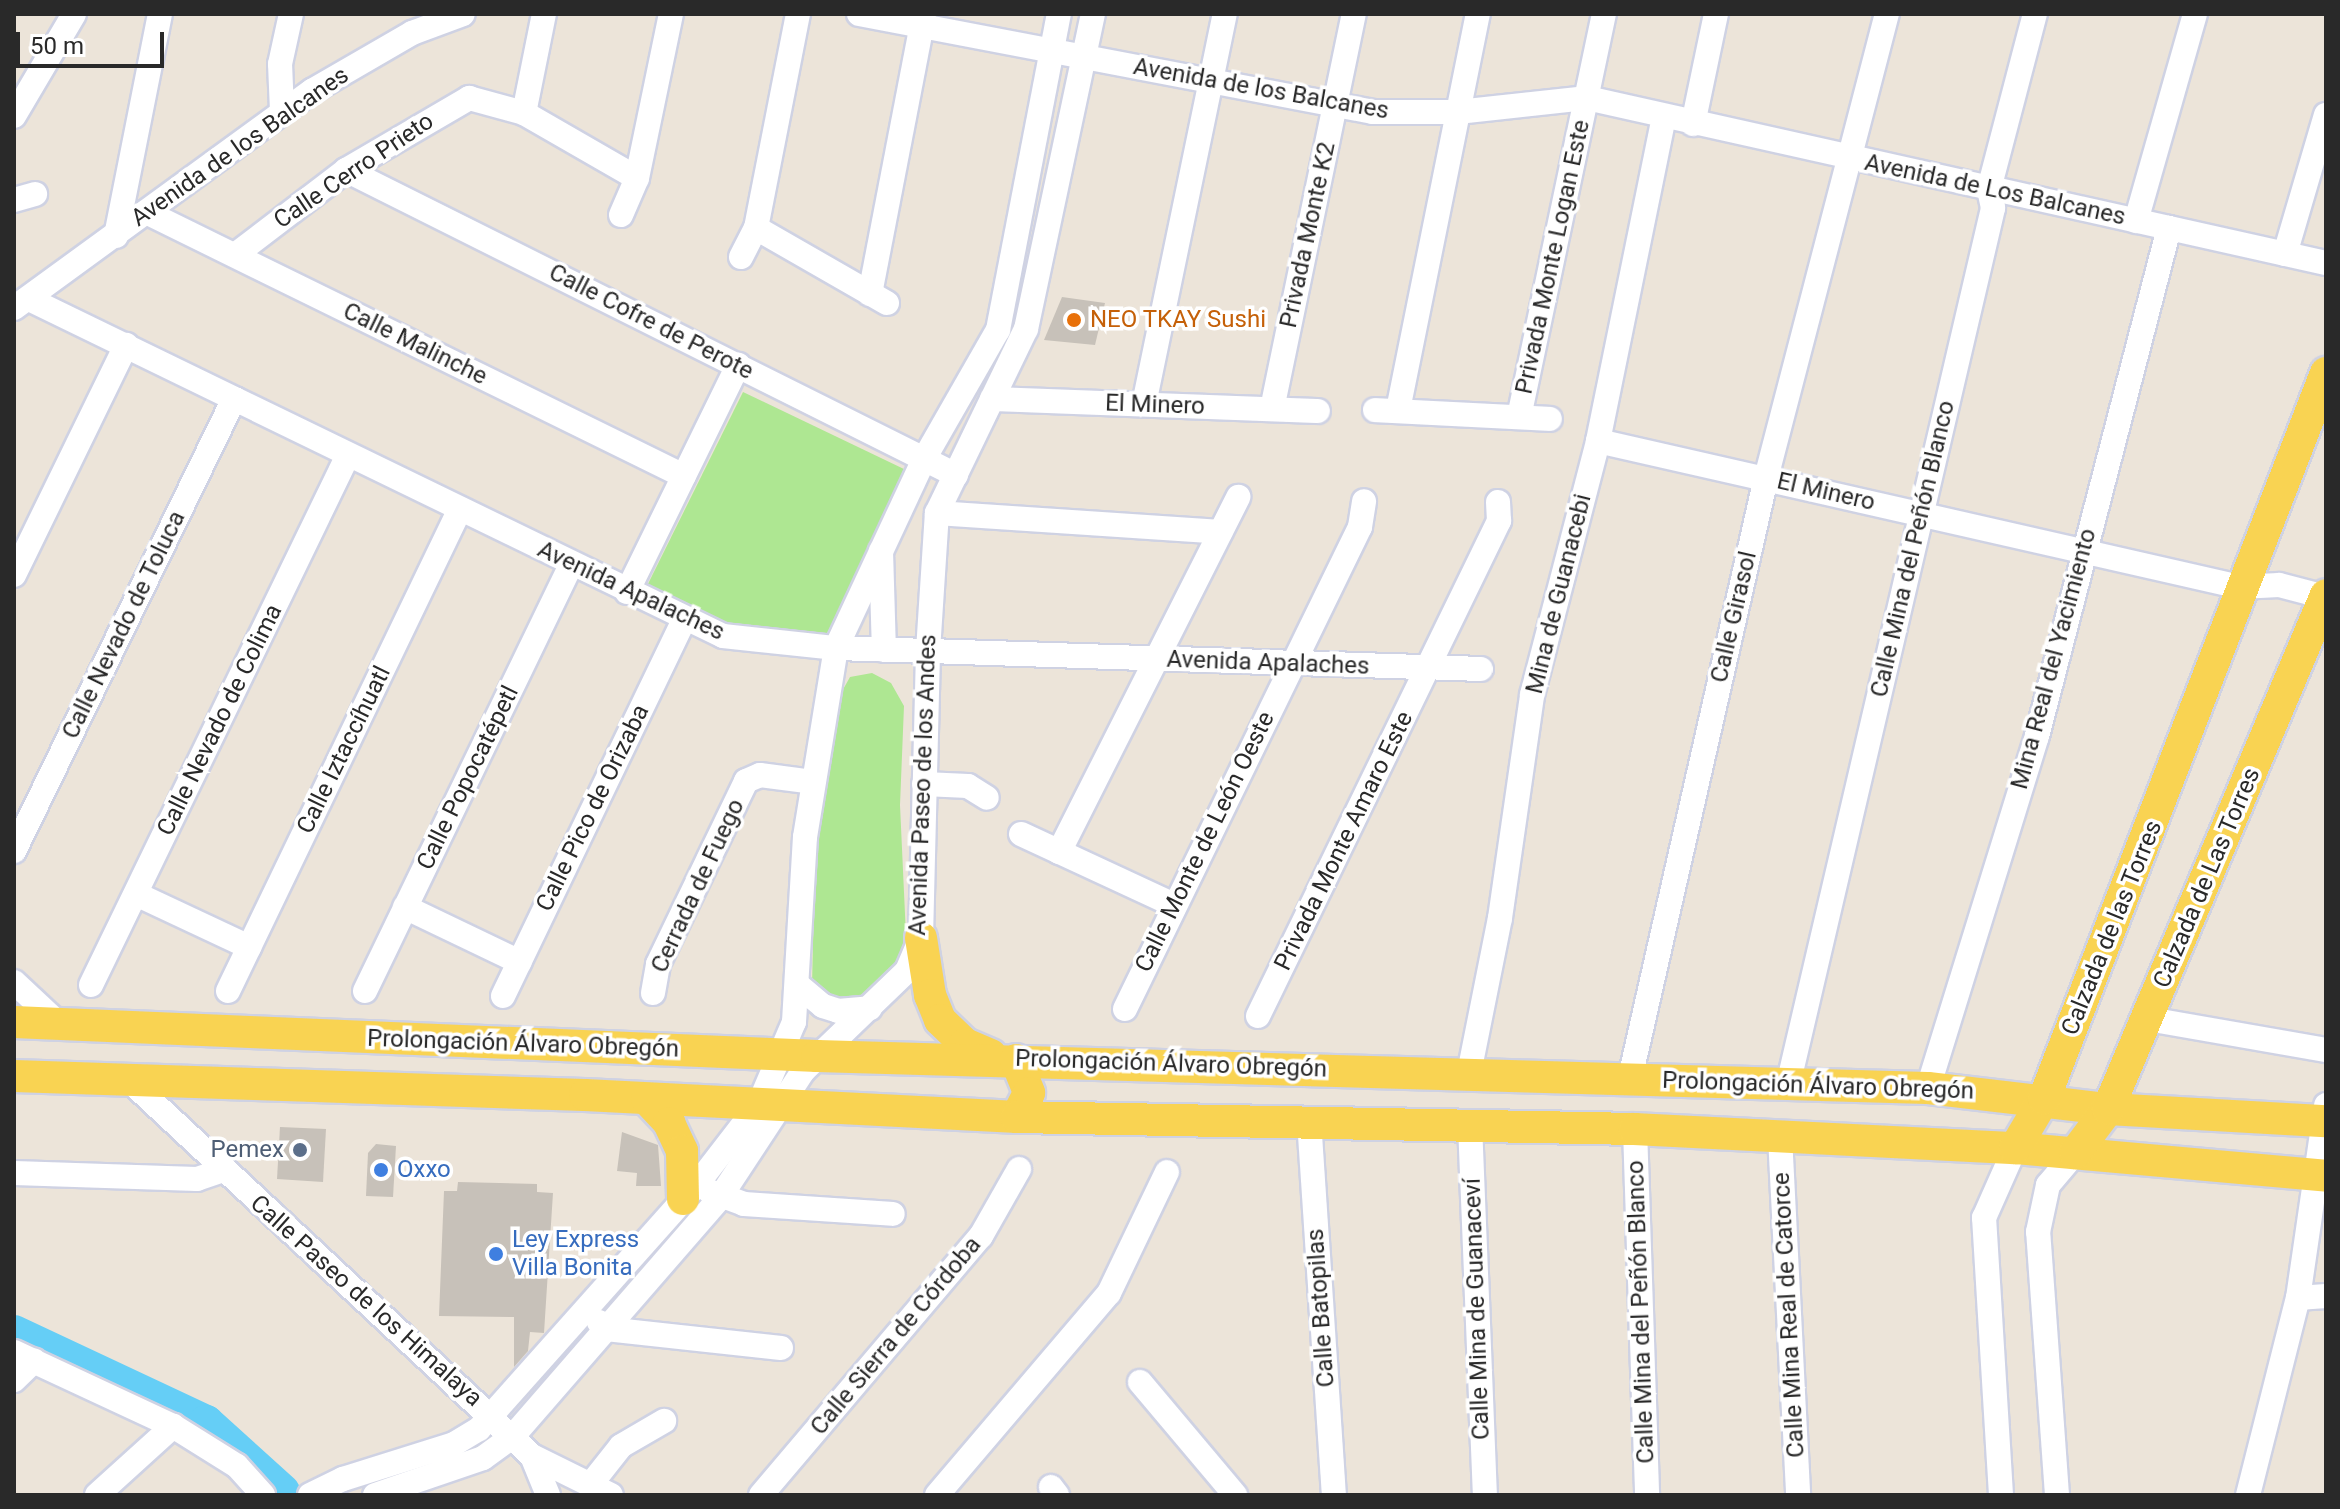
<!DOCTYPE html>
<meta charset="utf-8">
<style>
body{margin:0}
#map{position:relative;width:2340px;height:1509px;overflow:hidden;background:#ece4d9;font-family:Roboto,sans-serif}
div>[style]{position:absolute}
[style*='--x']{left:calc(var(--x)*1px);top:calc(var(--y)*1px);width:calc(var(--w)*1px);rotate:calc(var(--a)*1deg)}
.green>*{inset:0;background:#aee792}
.river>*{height:36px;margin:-18px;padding:0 18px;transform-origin:18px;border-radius:18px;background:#65cef6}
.building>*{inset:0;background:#c7c1b9}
.roads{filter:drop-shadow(2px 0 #cfd2e3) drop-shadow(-2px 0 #cfd2e3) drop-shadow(0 2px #cfd2e3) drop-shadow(0 -2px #cfd2e3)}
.minor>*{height:24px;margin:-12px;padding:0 12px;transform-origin:12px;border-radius:12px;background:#fff}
.major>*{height:32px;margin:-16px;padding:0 16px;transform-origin:16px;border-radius:16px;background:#f9d352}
.dots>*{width:22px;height:22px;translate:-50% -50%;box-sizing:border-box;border:4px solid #fff;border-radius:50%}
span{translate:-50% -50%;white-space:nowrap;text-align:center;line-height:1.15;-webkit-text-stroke:7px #fff;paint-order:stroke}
.street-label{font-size:24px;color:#292929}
.food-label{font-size:24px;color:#c56008}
.left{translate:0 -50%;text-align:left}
.service-label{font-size:24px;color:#4e5e75}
.right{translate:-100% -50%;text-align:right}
.shop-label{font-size:24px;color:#366cbe}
.frame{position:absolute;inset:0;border:16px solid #292929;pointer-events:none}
.scale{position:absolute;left:16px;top:32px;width:148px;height:36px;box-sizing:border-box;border:4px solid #292929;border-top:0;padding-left:10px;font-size:24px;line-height:28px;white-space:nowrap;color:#292929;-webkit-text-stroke:6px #fff;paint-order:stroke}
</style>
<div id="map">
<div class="green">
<div style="clip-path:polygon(743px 392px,906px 470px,827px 642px,728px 632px,643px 594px)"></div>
<div style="clip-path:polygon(872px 673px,891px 683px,904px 706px,900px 805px,906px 936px,891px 977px,862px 1005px,841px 1004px,812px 985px,815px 861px,836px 702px,850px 677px)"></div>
</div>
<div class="river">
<div style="--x:14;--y:1333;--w:212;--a:25.1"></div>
<div style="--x:206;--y:1423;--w:103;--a:42.2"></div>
</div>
<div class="building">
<div style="clip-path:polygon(1062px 297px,1105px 303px,1095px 345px,1044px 340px)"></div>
<div style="clip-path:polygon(280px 1127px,326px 1129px,323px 1182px,277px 1179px)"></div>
<div style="clip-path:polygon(622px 1132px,658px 1145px,661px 1186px,636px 1186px,637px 1173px,617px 1171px)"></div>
<div style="clip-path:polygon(376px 1144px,396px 1146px,393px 1197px,366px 1196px,368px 1153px)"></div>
<div style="clip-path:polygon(458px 1182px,537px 1184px,537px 1192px,553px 1193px,544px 1333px,530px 1332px,528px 1351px,514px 1367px,514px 1317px,439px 1316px,444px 1191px,457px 1191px)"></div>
</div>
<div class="roads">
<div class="minor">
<div style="--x:859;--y:14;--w:523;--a:10.79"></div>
<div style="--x:1373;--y:112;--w:85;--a:0"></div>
<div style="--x:1458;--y:112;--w:130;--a:-6.2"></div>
<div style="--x:1587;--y:98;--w:757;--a:12.59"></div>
<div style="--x:282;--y:111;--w:47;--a:-92.4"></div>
<div style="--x:280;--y:64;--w:51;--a:-77.6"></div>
<div style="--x:524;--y:113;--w:101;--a:-78.6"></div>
<div style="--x:14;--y:116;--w:118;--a:-59.5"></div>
<div style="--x:1693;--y:124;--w:112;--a:-78.2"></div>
<div style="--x:346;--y:170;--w:682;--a:26.57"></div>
<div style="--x:14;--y:200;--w:22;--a:-16"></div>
<div style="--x:146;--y:212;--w:599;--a:26.14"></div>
<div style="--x:621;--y:215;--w:40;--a:-66.6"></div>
<div style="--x:637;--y:178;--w:167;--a:-78.3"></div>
<div style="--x:2136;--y:221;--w:215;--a:-74.1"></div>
<div style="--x:756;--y:228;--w:151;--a:29.8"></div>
<div style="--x:116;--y:236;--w:226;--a:-78.8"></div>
<div style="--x:2285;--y:254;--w:145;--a:-73.6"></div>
<div style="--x:235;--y:255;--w:140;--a:-37.4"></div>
<div style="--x:346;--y:170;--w:143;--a:-30.3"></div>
<div style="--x:469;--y:98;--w:57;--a:15.3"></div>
<div style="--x:524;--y:113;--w:130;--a:29.9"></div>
<div style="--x:741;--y:257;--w:33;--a:-63"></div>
<div style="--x:756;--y:228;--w:218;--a:-78.9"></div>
<div style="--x:870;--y:294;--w:285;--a:-79.1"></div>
<div style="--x:29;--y:299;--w:771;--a:25.9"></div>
<div style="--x:723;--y:636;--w:114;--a:6.1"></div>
<div style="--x:836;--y:648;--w:645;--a:1.86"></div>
<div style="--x:14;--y:308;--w:369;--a:-36.1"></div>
<div style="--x:312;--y:91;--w:116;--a:-30.1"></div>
<div style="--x:412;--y:33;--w:54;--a:-20.4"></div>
<div style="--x:992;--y:399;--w:326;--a:2.1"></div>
<div style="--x:1144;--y:404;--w:398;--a:-78.3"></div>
<div style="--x:1272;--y:409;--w:403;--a:-78.3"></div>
<div style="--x:1375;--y:410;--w:175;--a:2.9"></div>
<div style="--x:1398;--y:410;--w:404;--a:-78.6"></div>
<div style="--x:1519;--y:417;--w:412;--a:-78.1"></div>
<div style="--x:1598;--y:441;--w:658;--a:12.81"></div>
<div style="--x:2240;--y:587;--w:39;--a:-3"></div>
<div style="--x:2279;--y:585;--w:48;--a:14.6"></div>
<div style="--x:937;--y:513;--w:284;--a:3.8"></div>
<div style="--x:881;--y:551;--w:99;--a:88.3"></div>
<div style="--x:14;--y:575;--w:256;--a:-64"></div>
<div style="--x:627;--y:592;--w:253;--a:-63.9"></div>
<div style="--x:924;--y:784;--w:44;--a:2.6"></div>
<div style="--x:968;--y:786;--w:22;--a:32"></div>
<div style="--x:1021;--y:834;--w:169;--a:24.9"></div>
<div style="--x:14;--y:851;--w:503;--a:-64.05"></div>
<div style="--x:1059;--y:852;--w:398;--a:-63.2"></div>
<div style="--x:136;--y:894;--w:125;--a:25.1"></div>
<div style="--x:405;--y:907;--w:127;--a:25.6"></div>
<div style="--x:14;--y:982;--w:62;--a:43"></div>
<div style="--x:91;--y:985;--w:589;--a:-64.13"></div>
<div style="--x:799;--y:986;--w:31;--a:40"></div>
<div style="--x:823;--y:1006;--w:16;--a:18"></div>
<div style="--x:838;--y:1011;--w:32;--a:-5"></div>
<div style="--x:228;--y:991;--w:535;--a:-64.3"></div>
<div style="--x:365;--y:991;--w:473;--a:-64.2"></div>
<div style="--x:653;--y:993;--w:29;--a:-80"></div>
<div style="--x:658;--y:964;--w:203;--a:-64.3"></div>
<div style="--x:746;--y:781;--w:15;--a:-23"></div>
<div style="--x:760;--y:775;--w:53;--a:7.5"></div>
<div style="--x:503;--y:996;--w:417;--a:-64.3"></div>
<div style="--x:1125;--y:1009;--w:536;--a:-64.01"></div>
<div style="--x:1360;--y:527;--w:26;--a:-81"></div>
<div style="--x:1258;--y:1016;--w:551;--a:-64.04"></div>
<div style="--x:1499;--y:521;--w:19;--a:-93"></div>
<div style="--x:2148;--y:1019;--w:181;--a:9.9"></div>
<div style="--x:1469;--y:1073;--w:158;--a:-78.7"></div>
<div style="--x:1500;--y:918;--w:225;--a:-81.8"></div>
<div style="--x:1532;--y:695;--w:262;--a:-75.4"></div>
<div style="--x:1598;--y:441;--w:330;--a:-78.5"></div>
<div style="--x:1630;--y:1078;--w:615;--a:-77.23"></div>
<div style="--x:1766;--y:478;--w:480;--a:-75.4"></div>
<div style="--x:130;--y:1081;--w:550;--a:43.01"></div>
<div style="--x:532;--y:1456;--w:88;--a:26.3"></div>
<div style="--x:1788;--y:1085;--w:901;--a:-76.84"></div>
<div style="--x:1993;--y:208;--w:19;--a:-102"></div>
<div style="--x:1989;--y:189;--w:181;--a:-75.3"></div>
<div style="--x:1928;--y:1088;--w:368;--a:-72.8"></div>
<div style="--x:2037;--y:736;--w:525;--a:-75.43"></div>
<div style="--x:1309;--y:1120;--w:376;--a:86.2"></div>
<div style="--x:1470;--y:1124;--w:371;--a:87.7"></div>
<div style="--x:1635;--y:1129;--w:366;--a:88.1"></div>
<div style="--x:1780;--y:1136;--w:359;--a:87.1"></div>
<div style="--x:14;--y:1173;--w:183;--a:1.9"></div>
<div style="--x:197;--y:1179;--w:28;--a:-19"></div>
<div style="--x:709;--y:1191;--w:37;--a:20"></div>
<div style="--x:744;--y:1204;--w:149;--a:3.8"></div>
<div style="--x:2298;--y:1298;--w:28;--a:-4"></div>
<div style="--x:599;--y:1322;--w:10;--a:45"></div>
<div style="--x:606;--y:1329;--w:176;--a:6.2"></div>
<div style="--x:14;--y:1352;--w:175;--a:25"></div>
<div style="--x:173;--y:1426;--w:75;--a:32"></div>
<div style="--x:237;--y:1466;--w:39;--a:48"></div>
<div style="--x:14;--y:1380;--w:28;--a:-44"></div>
<div style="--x:1140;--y:1382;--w:148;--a:49.9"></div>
<div style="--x:532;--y:1456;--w:42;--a:67.7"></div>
<div style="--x:591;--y:1484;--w:48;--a:-51.7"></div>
<div style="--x:621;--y:1446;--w:50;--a:-30.2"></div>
<div style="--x:1051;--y:1487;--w:10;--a:53"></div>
<div style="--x:97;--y:1495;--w:103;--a:-42.2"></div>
<div style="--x:310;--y:1495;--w:37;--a:-26"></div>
<div style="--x:343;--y:1479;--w:116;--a:-17.5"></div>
<div style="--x:454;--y:1444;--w:29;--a:-31"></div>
<div style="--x:479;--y:1429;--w:329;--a:-48.3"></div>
<div style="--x:698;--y:1183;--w:100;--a:-52.3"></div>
<div style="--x:759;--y:1104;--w:89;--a:-66.9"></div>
<div style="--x:794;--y:1022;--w:185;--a:-86.6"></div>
<div style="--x:805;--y:837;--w:192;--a:-80.7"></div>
<div style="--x:836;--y:648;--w:208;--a:-65"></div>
<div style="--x:924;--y:459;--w:149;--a:-60.2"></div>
<div style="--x:998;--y:330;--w:322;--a:-79.1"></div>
<div style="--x:375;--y:1495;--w:114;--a:-18.9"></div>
<div style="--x:483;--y:1458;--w:37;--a:-36"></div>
<div style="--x:513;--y:1436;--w:314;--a:-49"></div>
<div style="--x:719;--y:1199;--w:153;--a:-56.7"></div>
<div style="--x:803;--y:1071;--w:144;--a:-43.9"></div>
<div style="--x:907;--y:971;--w:36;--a:-67"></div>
<div style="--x:921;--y:938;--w:287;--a:-88.6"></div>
<div style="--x:928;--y:651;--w:138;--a:-86.3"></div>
<div style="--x:937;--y:513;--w:204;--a:-64.2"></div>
<div style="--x:1026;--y:329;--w:322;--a:-78"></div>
<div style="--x:761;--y:1495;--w:340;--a:-49.7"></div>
<div style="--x:981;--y:1236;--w:77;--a:-60.4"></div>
<div style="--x:937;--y:1495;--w:265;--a:-49.6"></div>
<div style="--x:1109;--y:1293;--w:134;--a:-64.4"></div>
<div style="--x:2001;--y:1495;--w:278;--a:-93.5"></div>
<div style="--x:1984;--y:1218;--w:77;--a:-66.1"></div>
<div style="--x:2057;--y:1495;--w:264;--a:-94.1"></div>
<div style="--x:2038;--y:1232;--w:48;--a:-78"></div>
<div style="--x:2048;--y:1185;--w:42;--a:-49.8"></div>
<div style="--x:2248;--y:1495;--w:203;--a:-75.8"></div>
<div style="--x:2298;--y:1298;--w:195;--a:-81.7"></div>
</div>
<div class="major">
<div style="--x:921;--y:938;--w:58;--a:81"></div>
<div style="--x:930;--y:995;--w:27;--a:68"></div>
<div style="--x:940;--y:1020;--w:35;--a:44"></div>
<div style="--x:965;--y:1044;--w:28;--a:23"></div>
<div style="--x:14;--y:1022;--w:804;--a:2.42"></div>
<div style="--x:817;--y:1056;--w:1111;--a:1.65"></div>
<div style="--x:1928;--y:1088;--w:181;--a:6.7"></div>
<div style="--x:2108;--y:1109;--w:218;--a:3.2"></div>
<div style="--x:1016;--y:1060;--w:35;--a:68"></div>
<div style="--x:1029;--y:1093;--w:27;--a:117"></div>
<div style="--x:14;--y:1076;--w:571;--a:1.91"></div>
<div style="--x:585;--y:1095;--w:433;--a:2.9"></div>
<div style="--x:1017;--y:1117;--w:618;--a:1.11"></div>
<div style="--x:1635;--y:1129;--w:380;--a:2.9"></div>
<div style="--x:2015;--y:1148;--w:312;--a:5.1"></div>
<div style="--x:647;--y:1099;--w:33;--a:47"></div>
<div style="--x:669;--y:1123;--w:31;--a:65"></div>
<div style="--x:682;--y:1151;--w:48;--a:88.8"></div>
<div style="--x:2015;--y:1148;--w:57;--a:-59.4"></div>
<div style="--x:2044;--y:1099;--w:779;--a:-68.77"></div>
<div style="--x:2075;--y:1153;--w:55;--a:-53.1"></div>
<div style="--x:2108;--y:1109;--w:558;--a:-67.02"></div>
</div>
</div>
<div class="dots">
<div style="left:1074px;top:320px;background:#e8710a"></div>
<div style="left:300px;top:1150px;background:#5c6f8a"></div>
<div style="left:381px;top:1170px;background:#3f7fe0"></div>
<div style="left:496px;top:1254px;background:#3f7fe0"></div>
</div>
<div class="street-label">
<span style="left:1261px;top:89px;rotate:10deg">Avenida de los Balcanes</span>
<span style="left:240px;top:147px;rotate:-35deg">Avenida de los Balcanes</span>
<span style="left:354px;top:171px;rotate:-34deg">Calle Cerro Prieto</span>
<span style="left:1995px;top:190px;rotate:12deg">Avenida de Los Balcanes</span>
<span style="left:1308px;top:235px;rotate:-78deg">Privada Monte K2</span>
<span style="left:1553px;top:257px;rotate:-78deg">Privada Monte Logan Este</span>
<span style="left:651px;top:322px;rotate:27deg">Calle Cofre de Perote</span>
<span style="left:415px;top:344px;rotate:26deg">Calle Malinche</span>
<span style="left:1155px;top:405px;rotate:2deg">El Minero</span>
<span style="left:1826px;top:492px;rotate:13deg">El Minero</span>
<span style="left:1913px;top:549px;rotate:-77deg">Calle Mina del Peñón Blanco</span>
<span style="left:631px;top:591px;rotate:25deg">Avenida Apalaches</span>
<span style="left:1559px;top:594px;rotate:-76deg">Mina de Guanacebi</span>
<span style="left:1734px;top:617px;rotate:-77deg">Calle Girasol</span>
<span style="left:124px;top:625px;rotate:-64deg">Calle Nevado de Toluca</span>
<span style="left:2054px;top:659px;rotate:-75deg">Mina Real del Yacimiento</span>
<span style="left:1268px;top:663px;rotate:2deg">Avenida Apalaches</span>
<span style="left:220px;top:720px;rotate:-64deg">Calle Nevado de Colima</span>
<span style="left:344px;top:750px;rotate:-64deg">Calle Iztaccíhuatl</span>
<span style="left:468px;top:778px;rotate:-64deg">Calle Popocatépetl</span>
<span style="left:923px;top:785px;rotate:-88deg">Avenida Paseo de los Andes</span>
<span style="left:593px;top:808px;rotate:-64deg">Calle Pico de Orizaba</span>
<span style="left:1344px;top:841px;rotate:-64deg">Privada Monte Amaro Este</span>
<span style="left:1205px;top:842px;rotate:-64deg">Calle Monte de León Oeste</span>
<span style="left:2207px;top:878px;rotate:-67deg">Calzada de Las Torres</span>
<span style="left:698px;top:886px;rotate:-65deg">Cerrada de Fuego</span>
<span style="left:2112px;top:928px;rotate:-68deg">Calzada de las Torres</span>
<span style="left:523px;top:1044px;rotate:2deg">Prolongación Álvaro Obregón</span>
<span style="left:1171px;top:1064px;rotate:2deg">Prolongación Álvaro Obregón</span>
<span style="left:1818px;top:1086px;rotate:2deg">Prolongación Álvaro Obregón</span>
<span style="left:366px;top:1301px;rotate:42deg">Calle Paseo de los Himalaya</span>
<span style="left:1321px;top:1308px;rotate:-94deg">Calle Batopilas</span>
<span style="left:1477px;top:1309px;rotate:-92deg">Calle Mina de Guanaceví</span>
<span style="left:1641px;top:1312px;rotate:-92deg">Calle Mina del Peñón Blanco</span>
<span style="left:1789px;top:1315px;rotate:-93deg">Calle Mina Real de Catorce</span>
<span style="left:896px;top:1336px;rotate:-50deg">Calle Sierra de Córdoba</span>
</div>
<div class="food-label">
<span class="left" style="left:1090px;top:320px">NEO TKAY Sushi</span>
</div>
<div class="service-label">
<span class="right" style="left:284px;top:1150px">Pemex</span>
</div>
<div class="shop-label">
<span class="left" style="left:397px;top:1170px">Oxxo</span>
<span class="left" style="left:512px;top:1254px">Ley Express<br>Villa Bonita</span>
</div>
<div class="frame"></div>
<div class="scale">50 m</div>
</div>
